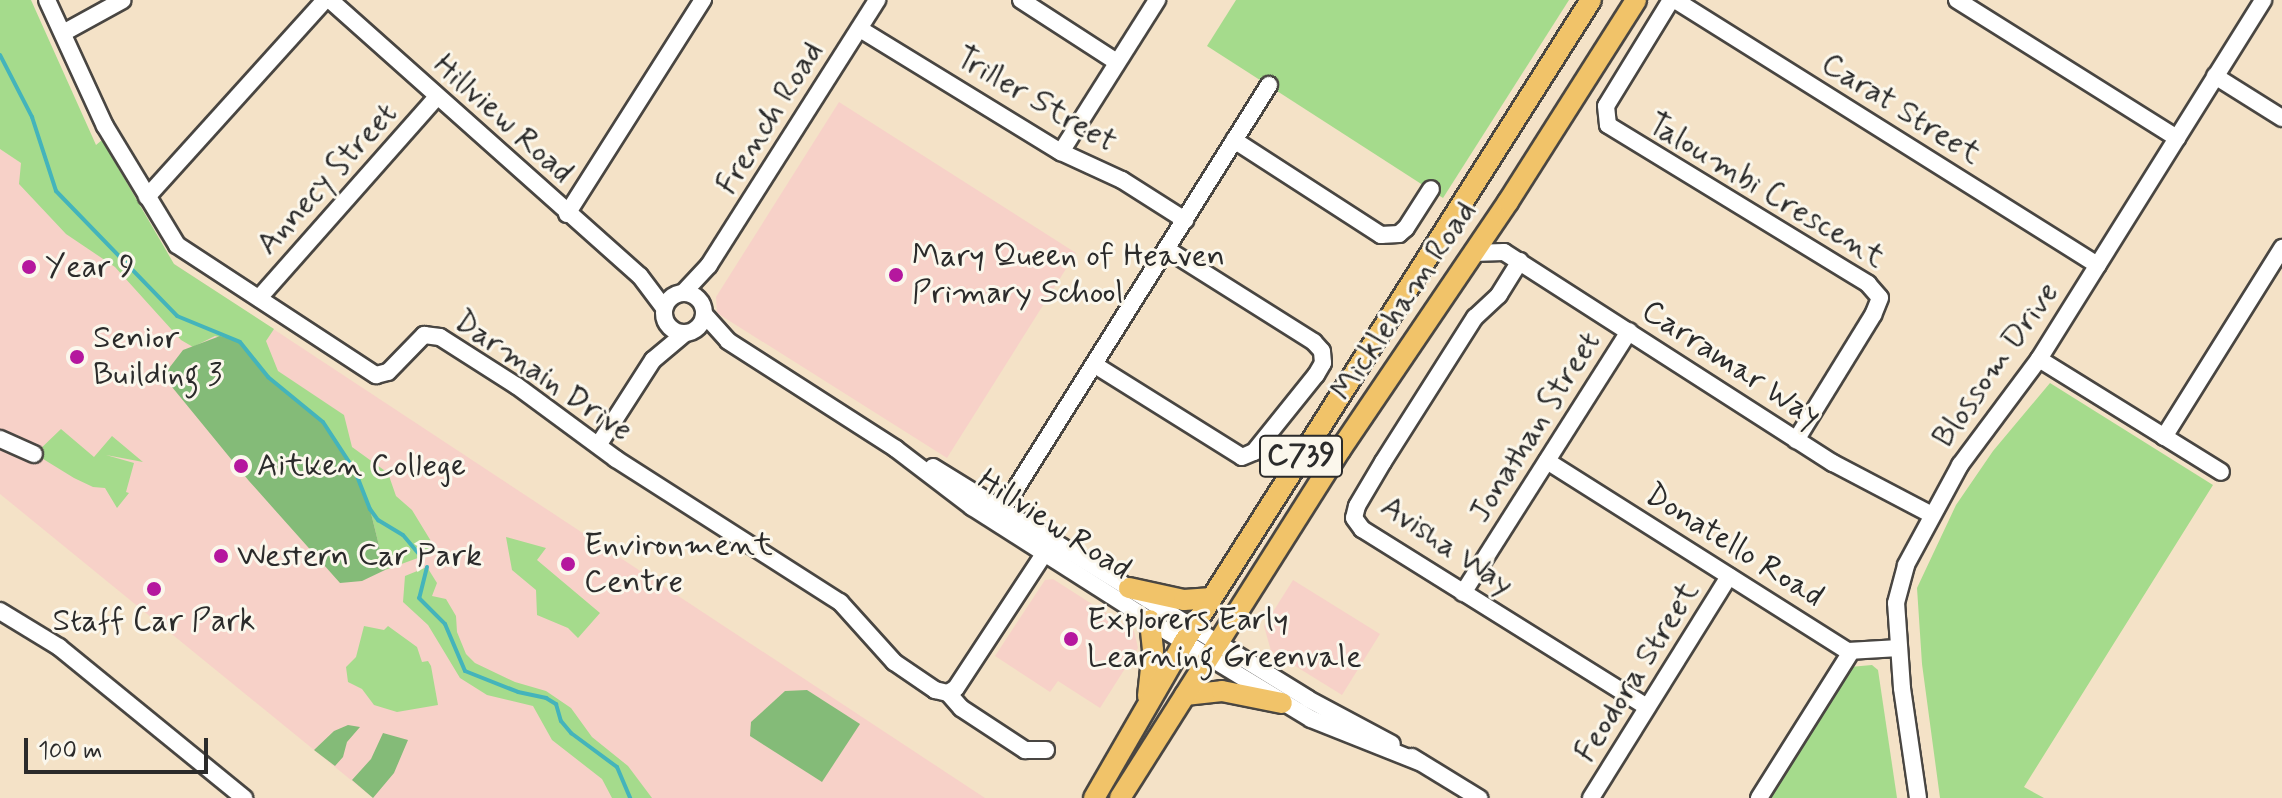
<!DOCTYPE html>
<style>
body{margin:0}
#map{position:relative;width:2282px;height:798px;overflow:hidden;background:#f4e2c7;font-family:Mynerve,sans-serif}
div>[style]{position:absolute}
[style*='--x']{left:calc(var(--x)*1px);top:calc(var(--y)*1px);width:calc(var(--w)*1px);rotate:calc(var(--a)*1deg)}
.built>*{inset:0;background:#f7d1c8}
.green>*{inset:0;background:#a5db8c}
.forest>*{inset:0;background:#84bb78}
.stream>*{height:4px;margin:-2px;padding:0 2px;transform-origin:2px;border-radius:2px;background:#44b4bb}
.roads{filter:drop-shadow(2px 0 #494642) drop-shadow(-2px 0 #494642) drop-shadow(0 2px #494642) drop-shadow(0 -2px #494642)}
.minor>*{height:16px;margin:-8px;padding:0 8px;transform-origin:8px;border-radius:8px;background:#fff}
.minor>.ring{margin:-8px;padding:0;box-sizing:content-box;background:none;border:16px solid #fff;border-radius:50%}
.major>*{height:20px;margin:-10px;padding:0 10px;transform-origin:10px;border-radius:10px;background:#f1c369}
.dots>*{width:22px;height:22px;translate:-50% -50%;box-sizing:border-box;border:4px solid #fbf7ec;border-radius:50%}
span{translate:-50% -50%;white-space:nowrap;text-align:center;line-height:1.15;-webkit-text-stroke:6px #fbf7ec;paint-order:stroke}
.shield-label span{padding:2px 6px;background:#fbf7ec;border:2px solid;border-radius:6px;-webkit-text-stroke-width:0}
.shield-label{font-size:30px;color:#2b2b2b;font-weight:700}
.street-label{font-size:32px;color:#2b2b2b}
.poi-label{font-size:32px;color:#2b2b2b}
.left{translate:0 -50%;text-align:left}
.scale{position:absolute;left:24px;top:738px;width:184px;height:36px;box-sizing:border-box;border:4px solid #2b2b2b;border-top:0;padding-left:10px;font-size:24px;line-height:28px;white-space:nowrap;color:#2b2b2b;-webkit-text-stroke:6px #fbf7ec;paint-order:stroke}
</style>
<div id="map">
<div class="built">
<div style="clip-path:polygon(839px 102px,1076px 253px,947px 458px,717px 313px,716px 297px)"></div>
<div style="clip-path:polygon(0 149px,985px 798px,373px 798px,0 494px)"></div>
<div style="clip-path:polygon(1053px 579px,1134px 631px,1138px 648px,1100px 708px,1058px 681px,1050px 692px,995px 656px,1045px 580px)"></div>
<div style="clip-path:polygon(1293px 580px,1380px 634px,1342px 695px,1271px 651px,1264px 626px)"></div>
</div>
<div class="green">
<div style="clip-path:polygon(0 0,31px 0,92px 136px,96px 145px,102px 140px,174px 264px,274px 329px,266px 341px,278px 371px,344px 415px,352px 447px,388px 473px,396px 496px,412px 510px,437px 551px,385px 570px,370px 509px,323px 422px,268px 377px,240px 342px,215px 336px,193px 347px,181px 340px,115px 267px,66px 234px,19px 184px,21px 163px,0 149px)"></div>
<div style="clip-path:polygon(1236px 0,1569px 0,1443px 198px,1207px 46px)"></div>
<div style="clip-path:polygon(2050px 383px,2213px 485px,2024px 787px,2044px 798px,1940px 798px,1922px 664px,1917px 588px,1956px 505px,1993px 451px)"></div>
<div style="clip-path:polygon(61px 429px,94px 457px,112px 436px,143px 462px,106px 455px,134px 463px,126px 492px,129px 493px,117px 508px,105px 488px,93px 487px,74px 478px,35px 454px)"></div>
<div style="clip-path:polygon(506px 537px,546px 548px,537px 560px,600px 613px,578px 638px,568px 628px,537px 615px,536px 590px,512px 570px)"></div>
<div style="clip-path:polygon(427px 567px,437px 583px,432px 596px,446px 599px,456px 616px,457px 632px,466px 654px,475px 663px,515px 682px,546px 691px,571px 708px,592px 737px,628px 766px,652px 798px,612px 798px,602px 779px,552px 740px,533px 706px,487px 695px,460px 678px,428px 625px,403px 602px,405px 576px)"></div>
<div style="clip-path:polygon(364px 626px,384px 630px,388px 626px,417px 647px,422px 662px,428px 661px,431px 666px,438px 705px,397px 712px,374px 705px,362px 689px,348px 682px,346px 667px,356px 657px)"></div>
<div style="clip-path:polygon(1872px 665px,1878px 670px,1897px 798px,1769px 798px,1850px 667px)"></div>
</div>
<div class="forest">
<div style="clip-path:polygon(220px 336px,240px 342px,268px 377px,323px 422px,355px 471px,370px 509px,385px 570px,362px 581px,340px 583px,249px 481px,163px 376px,183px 350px)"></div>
<div style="clip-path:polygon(807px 690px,860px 724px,822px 782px,750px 736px,751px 722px,785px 691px)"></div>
<div style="clip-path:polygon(348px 725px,360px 727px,347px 742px,343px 757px,335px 766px,314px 750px,334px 731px)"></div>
<div style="clip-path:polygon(383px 733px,408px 740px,394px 773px,373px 798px,352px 780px,371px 759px)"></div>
</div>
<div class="stream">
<div style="--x:0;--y:55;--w:70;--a:62.7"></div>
<div style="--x:32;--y:117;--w:78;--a:72"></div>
<div style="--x:56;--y:191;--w:174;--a:45.9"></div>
<div style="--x:177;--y:316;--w:68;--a:22.4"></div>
<div style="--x:240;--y:342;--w:45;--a:51.3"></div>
<div style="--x:268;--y:377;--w:71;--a:39.3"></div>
<div style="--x:323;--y:422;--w:59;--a:56.9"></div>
<div style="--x:355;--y:471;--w:41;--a:68.5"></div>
<div style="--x:370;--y:509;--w:14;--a:54"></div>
<div style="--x:378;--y:520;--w:29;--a:31"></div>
<div style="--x:403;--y:535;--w:31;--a:50"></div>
<div style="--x:427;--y:567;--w:32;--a:104"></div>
<div style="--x:419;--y:598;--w:37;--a:45"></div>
<div style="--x:445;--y:624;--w:51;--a:66.9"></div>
<div style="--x:465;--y:671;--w:57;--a:21.6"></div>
<div style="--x:518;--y:692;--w:29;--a:12"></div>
<div style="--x:546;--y:698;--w:12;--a:31"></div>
<div style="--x:556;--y:704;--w:18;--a:74"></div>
<div style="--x:561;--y:721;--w:16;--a:50"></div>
<div style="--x:571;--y:733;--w:57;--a:36.5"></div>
<div style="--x:617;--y:767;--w:34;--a:67"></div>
</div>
<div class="roads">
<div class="minor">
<div style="--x:47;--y:0;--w:139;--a:65.3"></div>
<div style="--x:105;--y:126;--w:139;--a:58.8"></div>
<div style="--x:177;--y:245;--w:238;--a:33.2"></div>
<div style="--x:376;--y:375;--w:12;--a:-14"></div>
<div style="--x:388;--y:372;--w:52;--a:-45.8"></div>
<div style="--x:424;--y:335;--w:16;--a:7"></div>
<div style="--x:440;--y:337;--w:91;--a:32.5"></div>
<div style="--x:517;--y:386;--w:123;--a:36.4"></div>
<div style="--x:616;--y:459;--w:266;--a:32.6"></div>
<div style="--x:840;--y:602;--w:81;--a:48"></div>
<div style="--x:894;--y:662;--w:50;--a:34.3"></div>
<div style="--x:935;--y:690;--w:13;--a:13"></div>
<div style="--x:948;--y:693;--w:9;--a:-32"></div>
<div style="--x:956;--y:688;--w:178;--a:-56.7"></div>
<div style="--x:330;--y:0;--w:415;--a:41.7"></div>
<div style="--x:640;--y:276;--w:40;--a:53"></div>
<div style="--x:1021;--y:0;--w:114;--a:32.9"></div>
<div style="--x:1671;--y:0;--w:124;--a:121.5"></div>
<div style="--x:1606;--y:106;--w:19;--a:84"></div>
<div style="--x:1608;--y:125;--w:305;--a:31.4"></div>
<div style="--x:1868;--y:284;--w:18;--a:49"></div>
<div style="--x:1880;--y:298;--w:18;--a:112"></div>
<div style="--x:1873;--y:315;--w:147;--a:121.6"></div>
<div style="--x:1675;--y:0;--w:499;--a:32.1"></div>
<div style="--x:1957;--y:0;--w:260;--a:32.1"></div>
<div style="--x:860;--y:29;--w:236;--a:31.5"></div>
<div style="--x:1061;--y:152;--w:67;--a:24.7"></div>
<div style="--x:1122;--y:180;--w:75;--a:32.4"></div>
<div style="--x:63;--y:33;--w:68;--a:-28.8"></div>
<div style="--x:2215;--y:76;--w:79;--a:32.1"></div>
<div style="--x:1234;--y:140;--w:175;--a:32.9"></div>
<div style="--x:1381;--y:235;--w:18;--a:-3"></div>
<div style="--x:1399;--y:234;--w:9;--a:-41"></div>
<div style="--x:1406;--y:228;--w:46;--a:-57.3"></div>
<div style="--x:1061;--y:152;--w:180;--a:-57.7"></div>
<div style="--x:147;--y:197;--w:266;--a:-47.9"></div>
<div style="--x:567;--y:214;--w:254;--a:-57.6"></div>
<div style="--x:1473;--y:253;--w:31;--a:-2"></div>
<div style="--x:1504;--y:252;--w:391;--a:32.7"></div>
<div style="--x:1833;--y:463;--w:112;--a:27.7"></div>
<div style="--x:1520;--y:261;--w:40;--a:122"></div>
<div style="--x:1499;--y:295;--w:33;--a:137"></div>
<div style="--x:1475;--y:317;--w:172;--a:122.4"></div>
<div style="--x:1383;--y:462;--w:51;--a:120.6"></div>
<div style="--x:1357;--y:506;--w:12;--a:104"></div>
<div style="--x:1354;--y:518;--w:14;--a:54"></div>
<div style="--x:1362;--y:529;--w:336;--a:32"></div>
<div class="ring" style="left:664px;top:293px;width:24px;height:24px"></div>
<div style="--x:683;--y:293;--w:38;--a:-47"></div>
<div style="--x:709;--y:265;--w:314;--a:-57.6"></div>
<div style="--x:259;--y:298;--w:268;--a:-48.5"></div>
<div style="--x:704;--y:314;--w:36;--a:48"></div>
<div style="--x:728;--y:341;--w:200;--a:32.7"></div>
<div style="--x:896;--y:449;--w:96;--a:37.3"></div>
<div style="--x:972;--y:507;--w:232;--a:32.5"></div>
<div style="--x:1168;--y:632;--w:167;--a:31.3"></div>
<div style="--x:1311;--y:719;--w:116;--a:21.7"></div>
<div style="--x:2039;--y:359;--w:214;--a:31.8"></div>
<div style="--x:1095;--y:365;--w:173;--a:32"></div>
<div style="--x:1242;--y:457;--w:13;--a:-23"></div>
<div style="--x:1254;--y:452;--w:99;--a:-51.2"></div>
<div style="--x:1316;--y:375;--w:14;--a:-60"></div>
<div style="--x:1323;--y:363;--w:12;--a:-95"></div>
<div style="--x:1322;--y:351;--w:12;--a:-132"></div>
<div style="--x:1314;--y:342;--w:173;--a:-147.8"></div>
<div style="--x:2164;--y:437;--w:223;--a:-58"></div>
<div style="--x:0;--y:439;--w:37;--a:24"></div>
<div style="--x:599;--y:444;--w:100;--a:-57.3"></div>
<div style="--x:653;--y:360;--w:40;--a:-40"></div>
<div style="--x:1547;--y:461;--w:356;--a:32.3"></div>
<div style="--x:1848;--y:651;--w:51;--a:-3.4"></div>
<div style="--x:933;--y:467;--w:441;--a:31.7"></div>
<div style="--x:1308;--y:699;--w:95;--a:28.2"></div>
<div style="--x:998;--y:517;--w:510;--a:-57.9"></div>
<div style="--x:1463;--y:593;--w:310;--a:-57.6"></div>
<div style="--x:0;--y:611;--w:69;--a:31.4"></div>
<div style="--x:59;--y:647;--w:239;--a:39.2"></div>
<div style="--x:948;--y:693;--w:20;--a:49"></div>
<div style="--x:961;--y:708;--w:77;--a:33.3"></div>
<div style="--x:1025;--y:750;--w:21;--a:0"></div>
<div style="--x:1412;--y:757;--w:79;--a:31.5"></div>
<div style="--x:1591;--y:798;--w:261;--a:-58.1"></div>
<div style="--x:1759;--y:798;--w:173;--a:-57.8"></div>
<div style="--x:1918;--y:798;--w:111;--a:-98.3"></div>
<div style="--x:1902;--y:688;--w:85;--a:-94"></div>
<div style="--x:1896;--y:603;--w:39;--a:-75"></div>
<div style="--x:1906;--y:565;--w:114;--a:-61.6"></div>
<div style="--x:1960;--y:465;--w:132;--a:-53.3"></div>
<div style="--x:2039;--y:359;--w:423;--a:-58"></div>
</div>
<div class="major">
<div style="--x:1129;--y:588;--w:56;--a:12.3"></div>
<div style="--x:1184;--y:600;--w:28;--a:-4"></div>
<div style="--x:1185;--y:695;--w:37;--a:-6"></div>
<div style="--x:1222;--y:691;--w:61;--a:11.3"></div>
<div style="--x:1148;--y:696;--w:46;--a:-83.8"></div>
<div style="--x:1153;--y:650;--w:30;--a:-96"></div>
<div style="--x:1094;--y:798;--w:180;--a:-60"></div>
<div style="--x:1184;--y:642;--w:760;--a:-57.63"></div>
<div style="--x:1120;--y:798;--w:412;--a:-57.7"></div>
<div style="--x:1340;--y:450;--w:300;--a:-55.9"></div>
<div style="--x:1508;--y:202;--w:239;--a:-57.6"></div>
</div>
</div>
<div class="dots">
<div style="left:29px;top:267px;background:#b5179e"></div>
<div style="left:896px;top:275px;background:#b5179e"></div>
<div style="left:77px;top:357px;background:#b5179e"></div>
<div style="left:241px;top:466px;background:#b5179e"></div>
<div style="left:221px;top:556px;background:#b5179e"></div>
<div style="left:568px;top:564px;background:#b5179e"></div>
<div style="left:154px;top:589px;background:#b5179e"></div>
<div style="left:1071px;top:639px;background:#b5179e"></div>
</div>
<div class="shield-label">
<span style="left:1301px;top:456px">C739</span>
</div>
<div class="street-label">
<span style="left:1036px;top:100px;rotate:30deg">Triller Street</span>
<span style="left:1901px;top:109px;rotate:32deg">Carat Street</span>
<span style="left:770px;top:118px;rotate:-58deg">French Road</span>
<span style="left:503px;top:119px;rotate:42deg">Hillview Road</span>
<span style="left:327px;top:179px;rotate:-48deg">Annecy Street</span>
<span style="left:1766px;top:191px;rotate:31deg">Taloumbi Crescent</span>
<span style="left:1404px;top:301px;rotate:-56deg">Mickleham Road</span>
<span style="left:1731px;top:364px;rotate:33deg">Carramar Way</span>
<span style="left:1996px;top:365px;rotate:-55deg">Blossom Drive</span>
<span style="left:543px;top:376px;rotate:34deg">Darmain Drive</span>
<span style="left:1535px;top:427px;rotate:-58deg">Jonathan Street</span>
<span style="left:1054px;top:525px;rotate:33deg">Hillview Road</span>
<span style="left:1447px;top:546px;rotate:34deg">Avisha Way</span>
<span style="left:1734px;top:546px;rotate:32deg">Donatello Road</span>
<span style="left:1637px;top:672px;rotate:-58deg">Feodora Street</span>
</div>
<div class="poi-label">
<span class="left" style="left:912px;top:275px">Mary Queen of Heaven<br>Primary School</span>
<span class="left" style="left:45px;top:267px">Year 9</span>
<span class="left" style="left:93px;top:357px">Senior<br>Building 3</span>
<span class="left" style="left:257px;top:466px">Aitken College</span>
<span class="left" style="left:584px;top:564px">Environment<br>Centre</span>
<span class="left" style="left:237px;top:556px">Western Car Park</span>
<span style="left:154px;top:621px">Staff Car Park</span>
<span class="left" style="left:1087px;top:639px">Explorers Early<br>Learning Greenvale</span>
</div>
<div class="scale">100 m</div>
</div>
